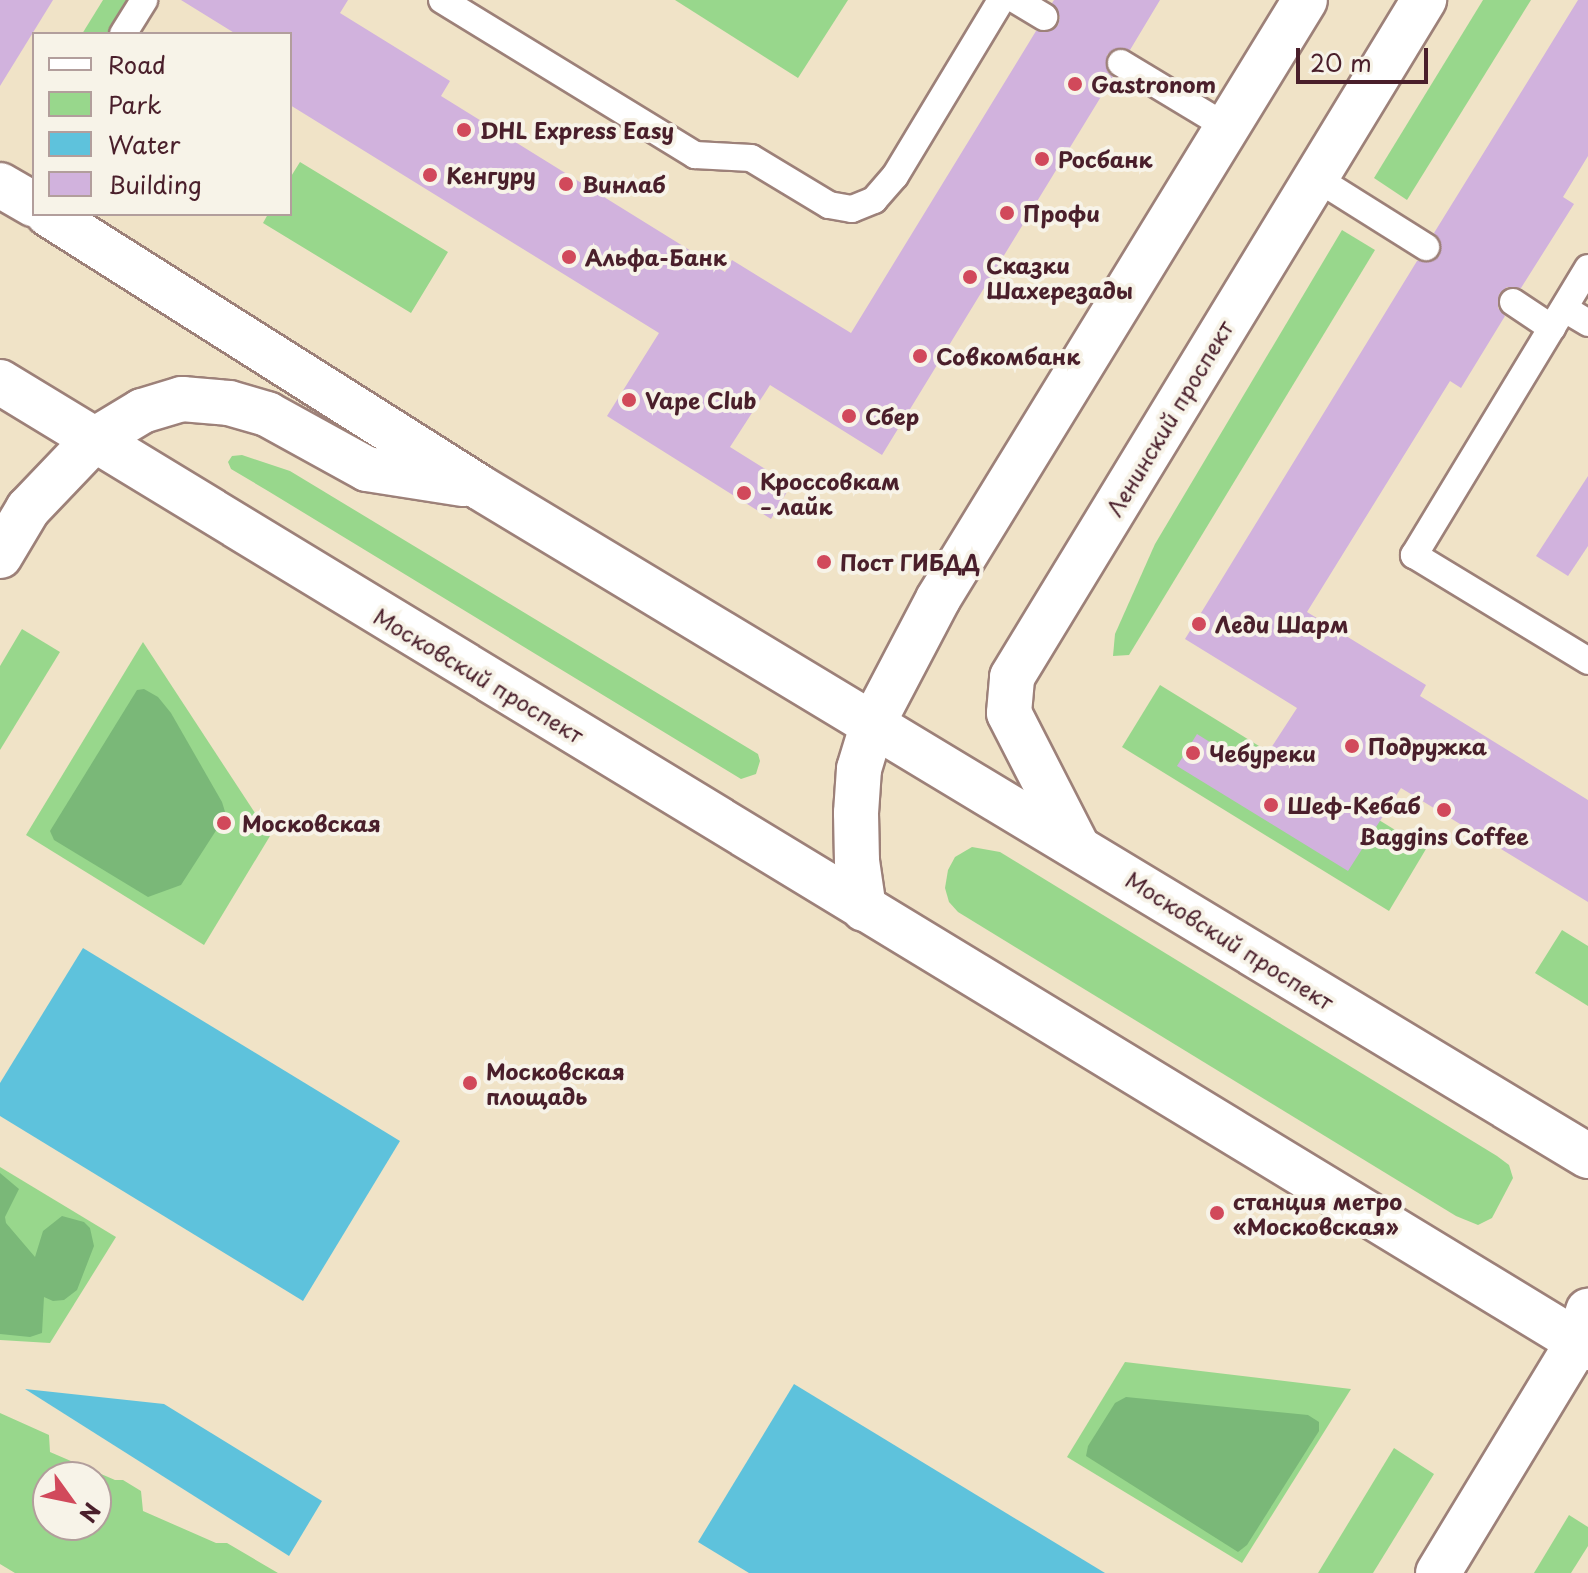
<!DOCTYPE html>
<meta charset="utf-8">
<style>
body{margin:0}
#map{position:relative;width:1588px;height:1573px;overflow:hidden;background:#f0e3c7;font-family:"Playpen Sans",sans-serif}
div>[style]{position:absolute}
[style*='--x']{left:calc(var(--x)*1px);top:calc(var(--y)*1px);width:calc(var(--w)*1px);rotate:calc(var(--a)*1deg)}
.green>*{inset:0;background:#98d78c}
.forest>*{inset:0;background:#7ab878}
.water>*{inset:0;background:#5ec2dc}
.building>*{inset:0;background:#d1b2dd}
.roads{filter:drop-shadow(2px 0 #9d8179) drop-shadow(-2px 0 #9d8179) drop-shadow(0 2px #9d8179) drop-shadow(0 -2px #9d8179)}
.lane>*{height:26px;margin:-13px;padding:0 13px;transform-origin:13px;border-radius:13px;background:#fff}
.primary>*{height:44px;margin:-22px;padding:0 22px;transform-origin:22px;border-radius:22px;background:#fff}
.dots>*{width:22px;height:22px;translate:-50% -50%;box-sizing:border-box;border:4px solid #f7f3e8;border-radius:50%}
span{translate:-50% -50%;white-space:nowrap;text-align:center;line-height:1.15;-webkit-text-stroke:8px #f7f3e8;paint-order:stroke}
.poi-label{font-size:22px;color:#4a1f2b;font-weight:700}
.left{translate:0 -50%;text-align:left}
.street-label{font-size:22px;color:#4a1f2b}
.legend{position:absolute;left:32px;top:32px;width:260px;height:184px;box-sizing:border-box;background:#f7f3e8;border:2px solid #b29e9c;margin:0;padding:10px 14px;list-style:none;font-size:24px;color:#4a1f2b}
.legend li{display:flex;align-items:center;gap:16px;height:40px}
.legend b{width:40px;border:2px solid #b29e9c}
.north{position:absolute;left:32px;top:1461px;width:80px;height:80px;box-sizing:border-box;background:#f7f3e8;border:2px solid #b29e9c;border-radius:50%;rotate:123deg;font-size:22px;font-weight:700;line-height:32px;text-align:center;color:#4a1f2b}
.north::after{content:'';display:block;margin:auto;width:28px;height:36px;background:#d1495b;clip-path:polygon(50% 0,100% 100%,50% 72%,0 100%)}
.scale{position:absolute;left:1296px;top:48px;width:132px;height:36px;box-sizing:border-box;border:4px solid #4a1f2b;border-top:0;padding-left:10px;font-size:24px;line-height:28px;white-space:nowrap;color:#4a1f2b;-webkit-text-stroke:6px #f7f3e8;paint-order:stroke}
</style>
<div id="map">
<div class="green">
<div style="clip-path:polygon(103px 0,131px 0,109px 34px,82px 34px)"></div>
<div style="clip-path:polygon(675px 0,848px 0,798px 78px)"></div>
<div style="clip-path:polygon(1483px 0,1531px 0,1407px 200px,1374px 178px)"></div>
<div style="clip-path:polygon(300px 162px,448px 252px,411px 313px,263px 223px,268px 214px,290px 214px,290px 178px)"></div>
<div style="clip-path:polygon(1342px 230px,1375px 250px,1129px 655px,1113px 656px,1115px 634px,1155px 544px)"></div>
<div style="clip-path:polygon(242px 455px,290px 471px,758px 754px,760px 761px,756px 774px,741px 779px,268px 491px,231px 469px,228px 462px,232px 456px)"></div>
<div style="clip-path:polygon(22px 629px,60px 652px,0 750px,0 666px)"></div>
<div style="clip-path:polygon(143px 642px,270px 836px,204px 945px,26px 835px)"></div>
<div style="clip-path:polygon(1160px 685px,1426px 849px,1389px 911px,1122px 747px)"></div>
<div style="clip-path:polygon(972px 847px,1000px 852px,1497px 1156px,1509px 1165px,1513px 1178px,1492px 1218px,1478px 1225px,1456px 1216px,958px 912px,949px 902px,945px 888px,948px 870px,955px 857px)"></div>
<div style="clip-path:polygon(1562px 930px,1588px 946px,1588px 1006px,1535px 973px)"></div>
<div style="clip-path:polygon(0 1167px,116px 1237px,50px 1343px,0 1340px)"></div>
<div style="clip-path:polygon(1125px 1362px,1351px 1389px,1242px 1563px,1067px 1457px)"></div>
<div style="clip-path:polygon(evenodd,0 1413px,49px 1435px,50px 1452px,115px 1480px,123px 1480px,141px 1491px,143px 1511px,216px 1543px,227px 1543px,278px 1573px,15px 1573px,0 1564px,0 1413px,48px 1477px,96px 1477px,96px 1525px,48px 1525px,48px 1477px)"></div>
<div style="clip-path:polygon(1394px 1448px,1434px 1474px,1373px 1573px,1318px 1573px)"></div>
<div style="clip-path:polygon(1569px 1515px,1588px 1527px,1588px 1546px,1571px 1573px,1534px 1573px)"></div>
</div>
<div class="forest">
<div style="clip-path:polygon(144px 689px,158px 697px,171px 713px,222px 802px,226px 815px,181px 885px,148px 897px,54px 840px,50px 831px,137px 690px)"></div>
<div style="clip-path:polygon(0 1173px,19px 1189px,5px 1217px,6px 1223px,35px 1257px,43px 1231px,62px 1216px,84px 1222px,90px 1228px,94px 1246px,77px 1290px,64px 1300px,53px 1301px,44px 1297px,42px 1333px,30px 1337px,0 1334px)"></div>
<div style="clip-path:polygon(1126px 1397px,1308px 1415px,1319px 1422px,1319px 1431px,1247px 1545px,1238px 1552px,1086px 1456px,1088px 1446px,1115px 1403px)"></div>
</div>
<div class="water">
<div style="clip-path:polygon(83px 948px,400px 1141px,303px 1301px,0 1116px,0 1083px)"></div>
<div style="clip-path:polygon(794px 1384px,1105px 1573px,749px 1573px,698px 1542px)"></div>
<div style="clip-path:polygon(25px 1389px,164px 1404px,322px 1501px,289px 1556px)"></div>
</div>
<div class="building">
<div style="clip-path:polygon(0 0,53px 0,0 86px)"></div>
<div style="clip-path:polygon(181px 0,348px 0,340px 13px,450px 81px,441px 96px,725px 272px,732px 260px,851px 333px,1036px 31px,1051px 31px,1058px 25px,1060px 17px,1052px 3px,1054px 0,1160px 0,1130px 50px,1114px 49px,1107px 55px,1107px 70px,1113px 77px,882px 455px,770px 385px,730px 447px,791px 485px,771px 519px,607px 416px,659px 333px,290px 105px,290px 34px,236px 34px)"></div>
<div style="clip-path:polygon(1578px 0,1588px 0,1588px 156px,1563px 197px,1574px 204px,1521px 288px,1507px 287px,1499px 294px,1498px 308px,1505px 316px,1461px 388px,1450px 381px,1307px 612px,1426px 685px,1420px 696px,1588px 800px,1588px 902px,1401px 788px,1348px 871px,1177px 766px,1197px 734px,1256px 771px,1297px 708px,1185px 639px,1417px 261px,1433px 261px,1440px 255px,1440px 240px,1434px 233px)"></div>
<div style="clip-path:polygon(1588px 476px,1588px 546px,1568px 576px,1536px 556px)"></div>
</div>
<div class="roads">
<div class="lane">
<div style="--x:442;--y:0;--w:297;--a:31.5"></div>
<div style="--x:695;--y:155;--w:56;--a:3.1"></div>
<div style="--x:751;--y:158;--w:91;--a:31.1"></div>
<div style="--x:829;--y:205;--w:23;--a:10"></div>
<div style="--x:852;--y:209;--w:24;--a:-22"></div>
<div style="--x:874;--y:200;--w:32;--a:-49"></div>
<div style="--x:895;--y:176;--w:205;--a:-58.9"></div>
<div style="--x:1016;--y:0;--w:33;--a:31"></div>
<div style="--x:123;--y:34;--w:40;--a:-58"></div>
<div style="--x:1121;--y:63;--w:124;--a:31.1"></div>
<div style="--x:1316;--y:178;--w:130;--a:32.1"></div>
<div style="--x:1588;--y:268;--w:336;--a:121.2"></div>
<div style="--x:1414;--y:555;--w:204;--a:31.3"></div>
<div style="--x:1513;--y:302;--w:47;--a:33.7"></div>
<div style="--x:1565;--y:309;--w:27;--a:31"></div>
</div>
<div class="primary">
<div style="--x:0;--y:185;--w:39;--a:30"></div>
<div style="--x:48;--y:214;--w:510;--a:32.35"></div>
<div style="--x:479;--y:487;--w:1295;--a:31.1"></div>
<div style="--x:0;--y:382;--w:1859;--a:31.31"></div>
<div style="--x:0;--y:556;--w:55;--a:-59.2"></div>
<div style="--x:28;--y:509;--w:95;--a:-46.3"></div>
<div style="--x:94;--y:440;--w:56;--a:-31.1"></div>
<div style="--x:142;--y:411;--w:42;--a:-16.7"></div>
<div style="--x:182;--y:399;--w:47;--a:4.9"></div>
<div style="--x:229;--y:403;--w:40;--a:16"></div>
<div style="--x:267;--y:414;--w:114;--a:28.8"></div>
<div style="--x:367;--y:469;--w:97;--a:8.9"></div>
<div style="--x:1076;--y:844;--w:147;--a:-117.1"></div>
<div style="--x:1009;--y:713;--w:36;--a:-85"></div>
<div style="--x:1012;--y:677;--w:793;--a:-58.68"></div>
<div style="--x:864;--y:909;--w:49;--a:-98.3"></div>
<div style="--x:857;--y:861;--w:48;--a:-91.2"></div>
<div style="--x:856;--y:813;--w:44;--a:-86.1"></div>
<div style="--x:859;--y:769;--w:48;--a:-73.1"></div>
<div style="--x:873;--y:723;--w:140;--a:-62.3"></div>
<div style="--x:938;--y:599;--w:702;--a:-58.5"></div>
<div style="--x:1438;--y:1573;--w:270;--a:-58.8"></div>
<div style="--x:1578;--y:1342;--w:33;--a:-72"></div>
</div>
</div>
<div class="dots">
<div style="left:1075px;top:84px;background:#d1495b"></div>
<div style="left:464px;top:130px;background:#d1495b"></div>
<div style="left:1042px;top:159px;background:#d1495b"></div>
<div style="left:430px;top:175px;background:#d1495b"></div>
<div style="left:566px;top:184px;background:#d1495b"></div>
<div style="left:1007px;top:213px;background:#d1495b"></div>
<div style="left:569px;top:257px;background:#d1495b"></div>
<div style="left:970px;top:277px;background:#d1495b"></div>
<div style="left:920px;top:356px;background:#d1495b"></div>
<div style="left:629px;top:400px;background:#d1495b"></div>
<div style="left:849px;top:416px;background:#d1495b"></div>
<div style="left:744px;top:493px;background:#d1495b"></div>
<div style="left:824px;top:562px;background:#d1495b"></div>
<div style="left:1199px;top:624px;background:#d1495b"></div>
<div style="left:1352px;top:746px;background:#d1495b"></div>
<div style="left:1193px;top:753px;background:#d1495b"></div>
<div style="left:1271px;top:805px;background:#d1495b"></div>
<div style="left:1444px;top:810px;background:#d1495b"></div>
<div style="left:224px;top:823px;background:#d1495b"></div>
<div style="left:470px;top:1083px;background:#d1495b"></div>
<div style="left:1217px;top:1213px;background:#d1495b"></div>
</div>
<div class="poi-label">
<span class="left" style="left:1091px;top:84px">Gastronom</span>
<span class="left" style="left:480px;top:130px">DHL Express Easy</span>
<span class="left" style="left:1058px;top:159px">Росбанк</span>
<span class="left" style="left:446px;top:175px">Кенгуру</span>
<span class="left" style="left:582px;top:184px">Винлаб</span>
<span class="left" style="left:1023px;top:213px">Профи</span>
<span class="left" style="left:585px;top:257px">Альфа-Банк</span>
<span class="left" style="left:986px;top:277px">Сказки<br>Шахерезады</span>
<span class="left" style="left:936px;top:356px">Совкомбанк</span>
<span class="left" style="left:645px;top:400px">Vape Club</span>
<span class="left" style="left:865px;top:416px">Сбер</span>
<span class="left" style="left:760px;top:493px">Кроссовкам<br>– лайк</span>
<span class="left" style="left:840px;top:562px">Пост ГИБДД</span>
<span class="left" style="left:1215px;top:624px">Леди Шарм</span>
<span class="left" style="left:1368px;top:746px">Подружка</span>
<span class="left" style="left:1209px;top:753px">Чебуреки</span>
<span class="left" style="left:1287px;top:805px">Шеф-Кебаб</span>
<span class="left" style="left:242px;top:823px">Московская</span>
<span style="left:1444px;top:836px">Baggins Coffee</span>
<span class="left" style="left:486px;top:1083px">Московская<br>площадь</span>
<span class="left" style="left:1233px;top:1213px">станция метро<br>«Московская»</span>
</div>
<div class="street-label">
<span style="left:1169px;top:418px;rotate:-59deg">Ленинский проспект</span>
<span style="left:479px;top:675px;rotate:31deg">Московский проспект</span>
<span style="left:1230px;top:940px;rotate:32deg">Московский проспект</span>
</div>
<ul class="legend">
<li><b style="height:10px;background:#fff"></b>Road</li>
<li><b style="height:22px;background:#98d78c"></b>Park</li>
<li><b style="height:22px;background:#5ec2dc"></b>Water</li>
<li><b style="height:22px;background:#d1b2dd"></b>Building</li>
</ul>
<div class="north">N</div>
<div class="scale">20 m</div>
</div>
